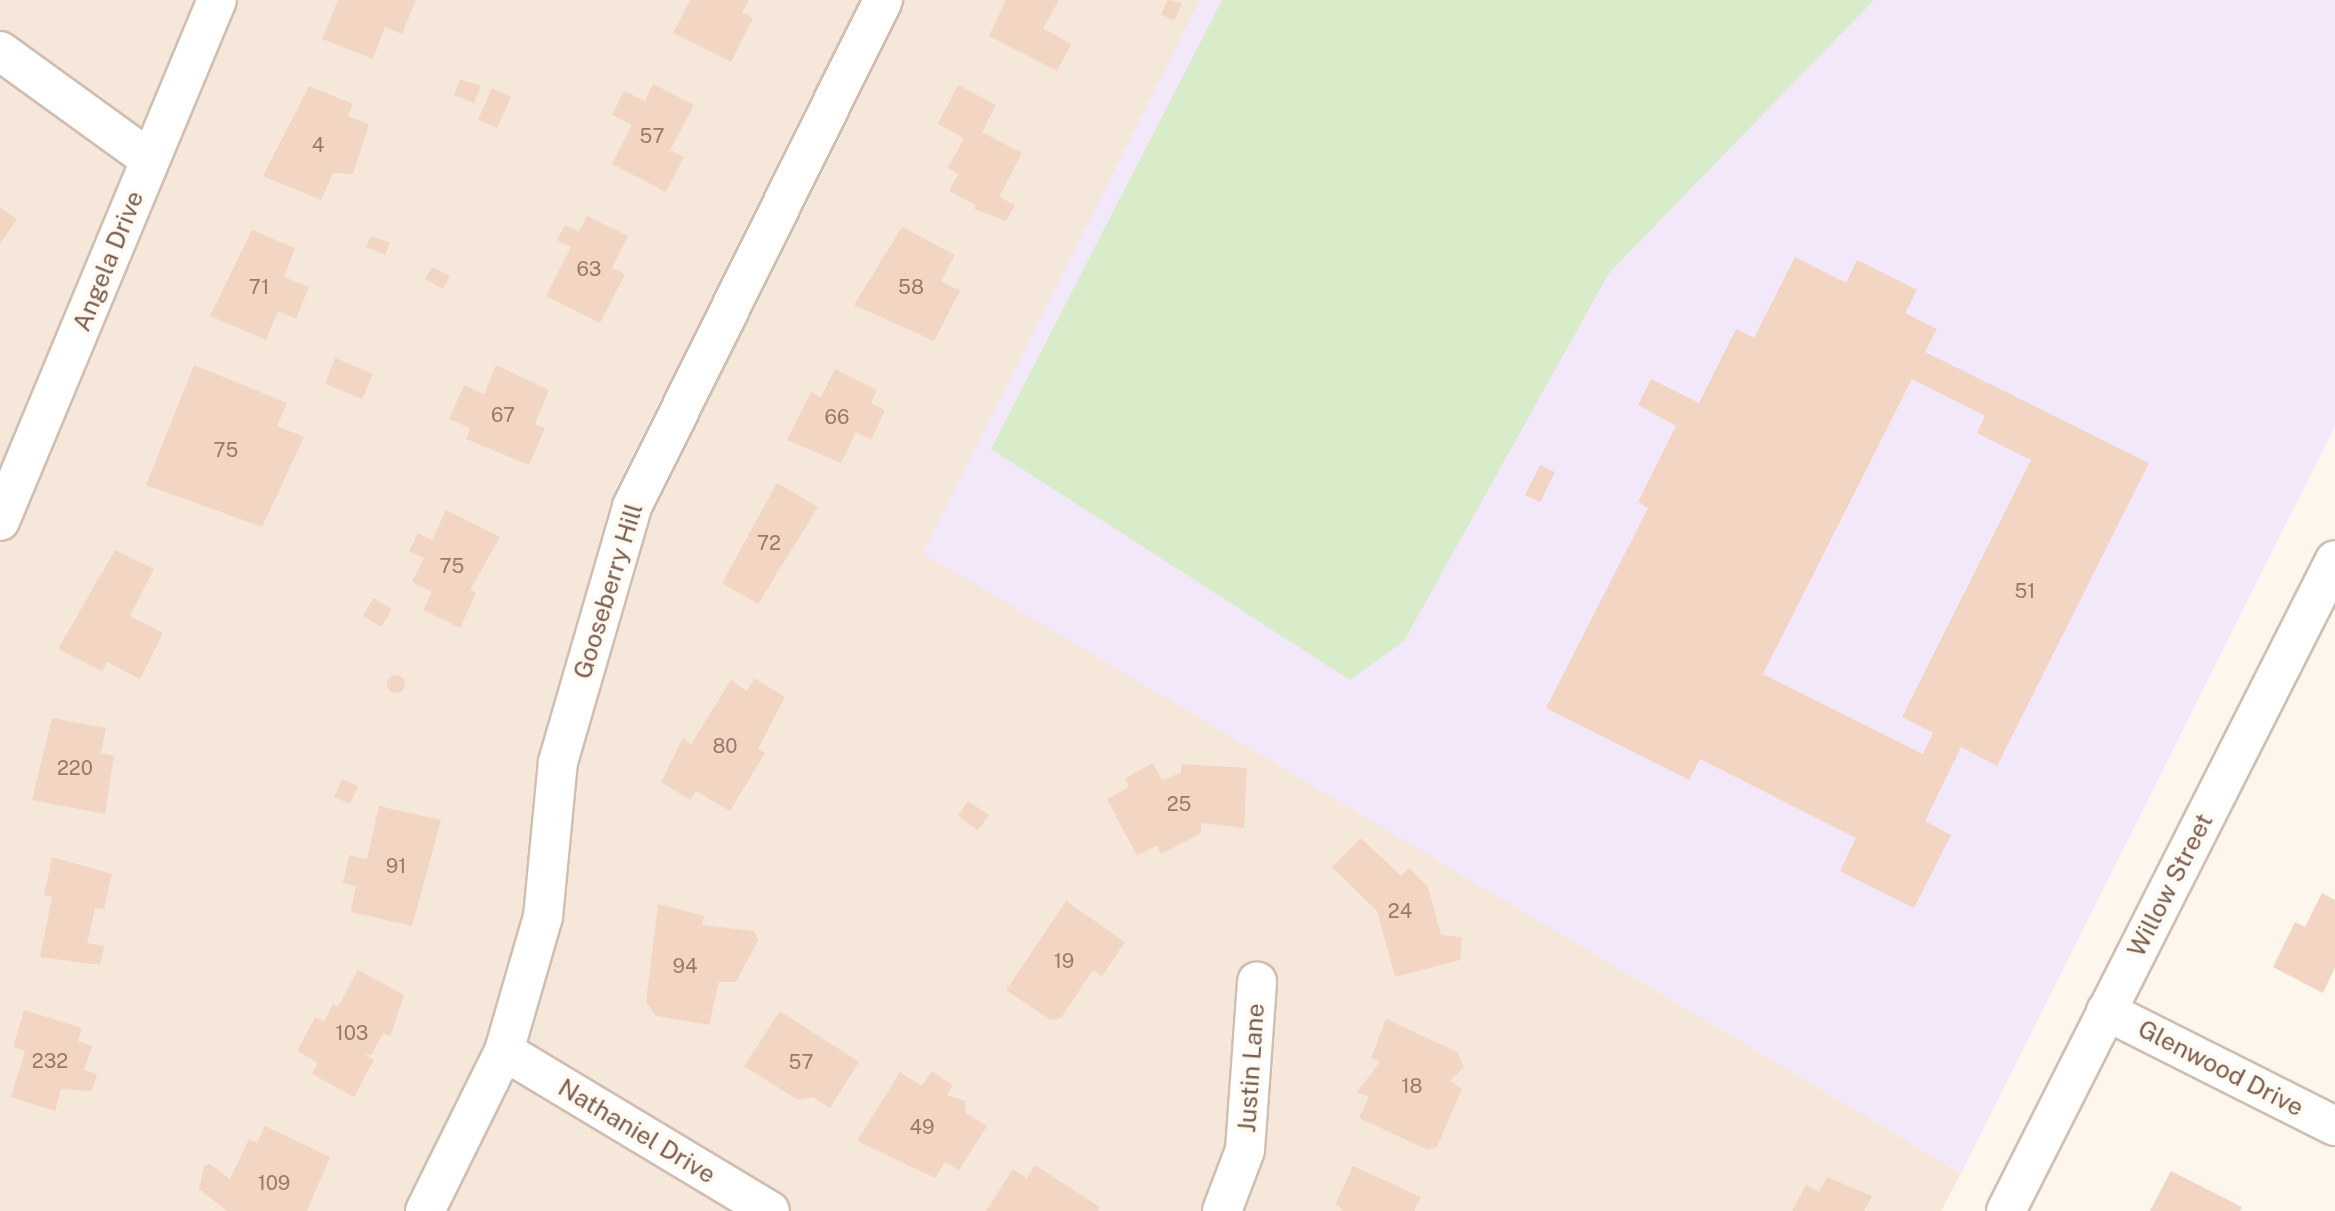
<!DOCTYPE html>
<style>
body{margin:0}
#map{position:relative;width:2335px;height:1211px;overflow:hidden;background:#fdf6ec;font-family:"Public Sans",sans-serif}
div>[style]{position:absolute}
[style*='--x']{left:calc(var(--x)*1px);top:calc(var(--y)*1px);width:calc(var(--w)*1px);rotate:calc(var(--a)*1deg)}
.residential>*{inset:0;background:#f5e8da}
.education>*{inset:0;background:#f3e8fa}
.green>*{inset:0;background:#d8ecc9}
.building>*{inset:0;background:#f3d5c3}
.round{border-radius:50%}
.roads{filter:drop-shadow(2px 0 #d1beb0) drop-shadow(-2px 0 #d1beb0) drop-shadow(0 2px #d1beb0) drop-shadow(0 -2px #d1beb0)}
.street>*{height:38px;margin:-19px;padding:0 19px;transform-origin:19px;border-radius:19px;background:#fff}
span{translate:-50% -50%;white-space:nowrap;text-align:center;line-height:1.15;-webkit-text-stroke:8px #fffaf3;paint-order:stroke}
.number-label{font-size:20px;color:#987a6a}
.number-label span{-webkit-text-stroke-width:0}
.street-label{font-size:25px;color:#7a5c4d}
</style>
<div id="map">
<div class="residential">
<div style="clip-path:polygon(0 0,1200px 0,924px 553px,1961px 1173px,1941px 1211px,0 1211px)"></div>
</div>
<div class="education">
<div style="clip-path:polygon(1200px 0,2335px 0,2335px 426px,1961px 1173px,923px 553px)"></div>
</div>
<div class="green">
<div style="clip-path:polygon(1222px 0,1874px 0,1609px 273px,1404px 641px,1350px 680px,991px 449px)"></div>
</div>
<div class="building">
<div style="clip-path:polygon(338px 0,416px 0,402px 34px,385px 27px,373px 59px,322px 39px)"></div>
<div style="clip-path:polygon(690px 0,749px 0,742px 12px,753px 18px,731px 62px,673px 33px)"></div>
<div style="clip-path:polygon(1006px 0,1059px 0,1043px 28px,1071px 44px,1057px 71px,989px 36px)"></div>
<div style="clip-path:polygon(1168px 0,1182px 3px,1174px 21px,1161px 14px)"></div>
<div style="clip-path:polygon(460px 79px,481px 86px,474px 103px,454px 95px)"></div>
<div style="clip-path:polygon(653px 84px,694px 105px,670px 150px,684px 157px,666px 192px,612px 164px,632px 125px,612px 115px,624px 91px,645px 101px)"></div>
<div style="clip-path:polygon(958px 85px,996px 105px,982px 132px,1022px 153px,999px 197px,1015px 205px,1006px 221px,974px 209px,976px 205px,949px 191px,958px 174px,948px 168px,964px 138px,938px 124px)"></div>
<div style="clip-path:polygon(309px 86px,353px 104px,348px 116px,369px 124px,353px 174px,333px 173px,321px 200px,263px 176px)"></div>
<div style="clip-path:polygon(492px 88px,511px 97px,497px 128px,478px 120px)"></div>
<div style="clip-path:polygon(0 207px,17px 219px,0 244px)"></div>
<div style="clip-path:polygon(587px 216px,628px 236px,612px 268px,625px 274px,600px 323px,546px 296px,571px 247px,557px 240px,565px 225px,579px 232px)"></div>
<div style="clip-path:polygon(902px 227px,955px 255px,941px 281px,960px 291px,934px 341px,854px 305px)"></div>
<div style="clip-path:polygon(252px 230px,295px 248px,284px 277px,309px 287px,296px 319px,278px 311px,266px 340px,210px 316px)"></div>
<div style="clip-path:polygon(371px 236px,390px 243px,385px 255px,366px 247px)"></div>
<div style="clip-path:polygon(evenodd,1795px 257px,1846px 283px,1857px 260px,1917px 290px,1905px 313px,1937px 329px,1925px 352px,2149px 463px,1997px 766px,1961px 747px,1925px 821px,1951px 835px,1914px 908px,1840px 871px,1856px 838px,1700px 759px,1689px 780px,1546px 708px,1648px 508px,1638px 502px,1676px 426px,1638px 405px,1651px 379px,1699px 403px,1736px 329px,1754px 338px,1795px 257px,1912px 379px,1985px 416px,1977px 433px,2031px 460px,1902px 717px,1933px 733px,1923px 754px,1763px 674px,1912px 379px)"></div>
<div style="clip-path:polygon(432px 267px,450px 276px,443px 289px,425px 279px)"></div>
<div style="clip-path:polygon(335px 358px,373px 374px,362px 399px,325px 384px)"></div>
<div style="clip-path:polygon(194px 365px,287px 403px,277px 426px,304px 437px,262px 527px,146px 485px)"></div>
<div style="clip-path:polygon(496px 365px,549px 390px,535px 424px,545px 428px,529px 465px,466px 439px,470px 428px,449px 419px,464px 385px,484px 394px)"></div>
<div style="clip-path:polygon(835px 369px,877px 390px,871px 403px,885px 410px,871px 440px,856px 432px,841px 463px,787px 440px,811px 392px,821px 397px)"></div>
<div style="clip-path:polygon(1540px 465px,1555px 472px,1540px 502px,1525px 495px)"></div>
<div style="clip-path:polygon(777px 483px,818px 507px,758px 604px,722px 583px)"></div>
<div style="clip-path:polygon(446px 510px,500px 537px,470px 590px,476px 593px,460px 628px,423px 610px,432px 592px,412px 582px,424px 558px,409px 551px,418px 533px,432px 540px)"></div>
<div style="clip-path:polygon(115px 550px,154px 569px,130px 616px,163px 633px,140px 679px,107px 662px,102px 671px,58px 649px)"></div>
<div style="clip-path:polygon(373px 598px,392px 609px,381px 627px,363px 616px)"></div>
<div class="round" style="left:387px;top:675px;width:18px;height:18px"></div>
<div style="clip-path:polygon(754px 678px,785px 697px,758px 749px,765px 753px,730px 811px,696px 791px,690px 800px,661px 782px,683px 738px,691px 744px,731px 680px,747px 691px)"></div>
<div style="clip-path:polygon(52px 718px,106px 728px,101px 753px,114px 756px,105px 814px,32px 800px)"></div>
<div style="clip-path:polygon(1153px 763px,1162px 780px,1181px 773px,1181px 764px,1247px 768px,1244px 828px,1201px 823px,1201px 833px,1161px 854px,1157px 845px,1137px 856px,1107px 799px,1129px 787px,1125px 778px)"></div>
<div style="clip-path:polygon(342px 779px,358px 786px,350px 804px,334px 797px)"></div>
<div style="clip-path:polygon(968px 801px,989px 815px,978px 830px,958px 816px)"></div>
<div style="clip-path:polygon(379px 806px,441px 820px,412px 926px,351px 912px,356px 886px,343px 883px,349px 855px,367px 859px)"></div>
<div style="clip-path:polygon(1361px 838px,1401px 876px,1409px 868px,1428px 887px,1441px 935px,1462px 937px,1460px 960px,1395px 977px,1377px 911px,1332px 867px)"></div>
<div style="clip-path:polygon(52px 857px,112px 874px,104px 909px,95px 908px,87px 943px,104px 946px,100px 965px,40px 957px,52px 897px,44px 895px)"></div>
<div style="clip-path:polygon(2322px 893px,2335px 900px,2335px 967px,2323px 993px,2273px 967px,2295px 922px,2305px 927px)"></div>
<div style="clip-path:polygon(1066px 901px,1125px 942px,1102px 976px,1093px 970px,1061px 1018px,1050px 1020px,1006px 990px)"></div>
<div style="clip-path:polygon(658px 904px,704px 916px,702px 925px,754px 931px,758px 940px,736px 982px,719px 982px,709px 1025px,656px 1016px,646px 1002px)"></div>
<div style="clip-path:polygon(358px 970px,404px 995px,390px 1037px,383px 1033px,372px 1054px,365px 1055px,374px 1060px,354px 1097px,312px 1074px,318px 1063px,297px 1051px,315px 1017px,324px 1021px,333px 1004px,338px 1007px)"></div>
<div style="clip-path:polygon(24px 1010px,82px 1028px,78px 1041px,92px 1046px,84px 1070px,97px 1074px,92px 1091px,61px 1089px,55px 1111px,11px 1097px,25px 1051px,13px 1047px)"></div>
<div style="clip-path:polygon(780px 1011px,859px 1062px,830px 1108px,813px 1097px,798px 1100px,744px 1066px)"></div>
<div style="clip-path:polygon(1386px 1019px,1457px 1052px,1464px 1067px,1450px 1081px,1462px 1089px,1437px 1147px,1428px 1150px,1359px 1118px,1369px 1097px,1357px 1092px,1380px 1062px,1371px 1058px)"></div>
<div style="clip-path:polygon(932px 1071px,953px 1085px,947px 1095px,965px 1101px,966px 1113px,987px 1126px,959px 1170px,945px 1162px,935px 1178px,857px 1141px,900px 1072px,922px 1086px)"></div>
<div style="clip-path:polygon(265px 1126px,330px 1157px,307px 1211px,227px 1211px,199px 1189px,204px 1166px,210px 1164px,230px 1179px,249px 1139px,257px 1143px)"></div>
<div style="clip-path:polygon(1035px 1165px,1100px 1207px,1098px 1211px,986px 1211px,1013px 1169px,1027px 1178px)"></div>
<div style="clip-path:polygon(1353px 1166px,1421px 1197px,1414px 1211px,1343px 1211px,1336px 1203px)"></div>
<div style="clip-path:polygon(2171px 1171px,2242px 1207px,2240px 1211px,2150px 1211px)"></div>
<div style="clip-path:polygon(1827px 1177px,1872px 1196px,1864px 1211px,1792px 1211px,1806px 1185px,1819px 1192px)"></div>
</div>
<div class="roads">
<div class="street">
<div style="--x:0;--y:51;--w:184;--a:35.9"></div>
<div style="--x:0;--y:521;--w:564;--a:-67.39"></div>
<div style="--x:2106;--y:1011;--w:256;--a:26.7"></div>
<div style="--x:504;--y:1051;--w:310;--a:31"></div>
<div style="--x:425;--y:1211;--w:178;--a:-63.7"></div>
<div style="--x:504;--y:1051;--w:140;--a:-73.8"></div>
<div style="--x:543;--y:917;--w:156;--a:-84.5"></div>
<div style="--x:558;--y:762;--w:266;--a:-73.8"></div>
<div style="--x:632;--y:507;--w:566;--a:-63.66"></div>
<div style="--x:1222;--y:1211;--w:65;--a:-69.3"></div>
<div style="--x:1245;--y:1150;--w:169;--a:-85.9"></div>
<div style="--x:2006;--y:1211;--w:729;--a:-63.19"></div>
</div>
</div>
<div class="number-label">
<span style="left:652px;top:136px">57</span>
<span style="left:318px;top:145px">4</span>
<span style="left:589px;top:269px">63</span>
<span style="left:259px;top:287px">71</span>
<span style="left:911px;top:287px">58</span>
<span style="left:503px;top:415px">67</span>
<span style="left:837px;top:417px">66</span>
<span style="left:226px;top:450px">75</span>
<span style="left:769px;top:543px">72</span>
<span style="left:452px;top:566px">75</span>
<span style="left:2025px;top:591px">51</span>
<span style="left:725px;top:746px">80</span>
<span style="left:75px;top:768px">220</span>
<span style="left:1179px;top:804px">25</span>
<span style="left:396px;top:866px">91</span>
<span style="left:1400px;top:911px">24</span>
<span style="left:1064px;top:961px">19</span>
<span style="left:685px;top:966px">94</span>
<span style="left:352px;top:1033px">103</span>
<span style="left:50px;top:1061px">232</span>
<span style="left:801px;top:1062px">57</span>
<span style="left:1412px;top:1086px">18</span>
<span style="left:922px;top:1127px">49</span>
<span style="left:274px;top:1183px">109</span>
</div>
<div class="street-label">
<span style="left:108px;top:261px;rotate:-68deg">Angela Drive</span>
<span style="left:608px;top:591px;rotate:-73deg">Gooseberry Hill</span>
<span style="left:2170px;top:885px;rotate:-63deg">Willow Street</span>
<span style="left:1251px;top:1068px;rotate:-86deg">Justin Lane</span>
<span style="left:2221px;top:1068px;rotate:27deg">Glenwood Drive</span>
<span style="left:637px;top:1131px;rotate:31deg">Nathaniel Drive</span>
</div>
</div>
